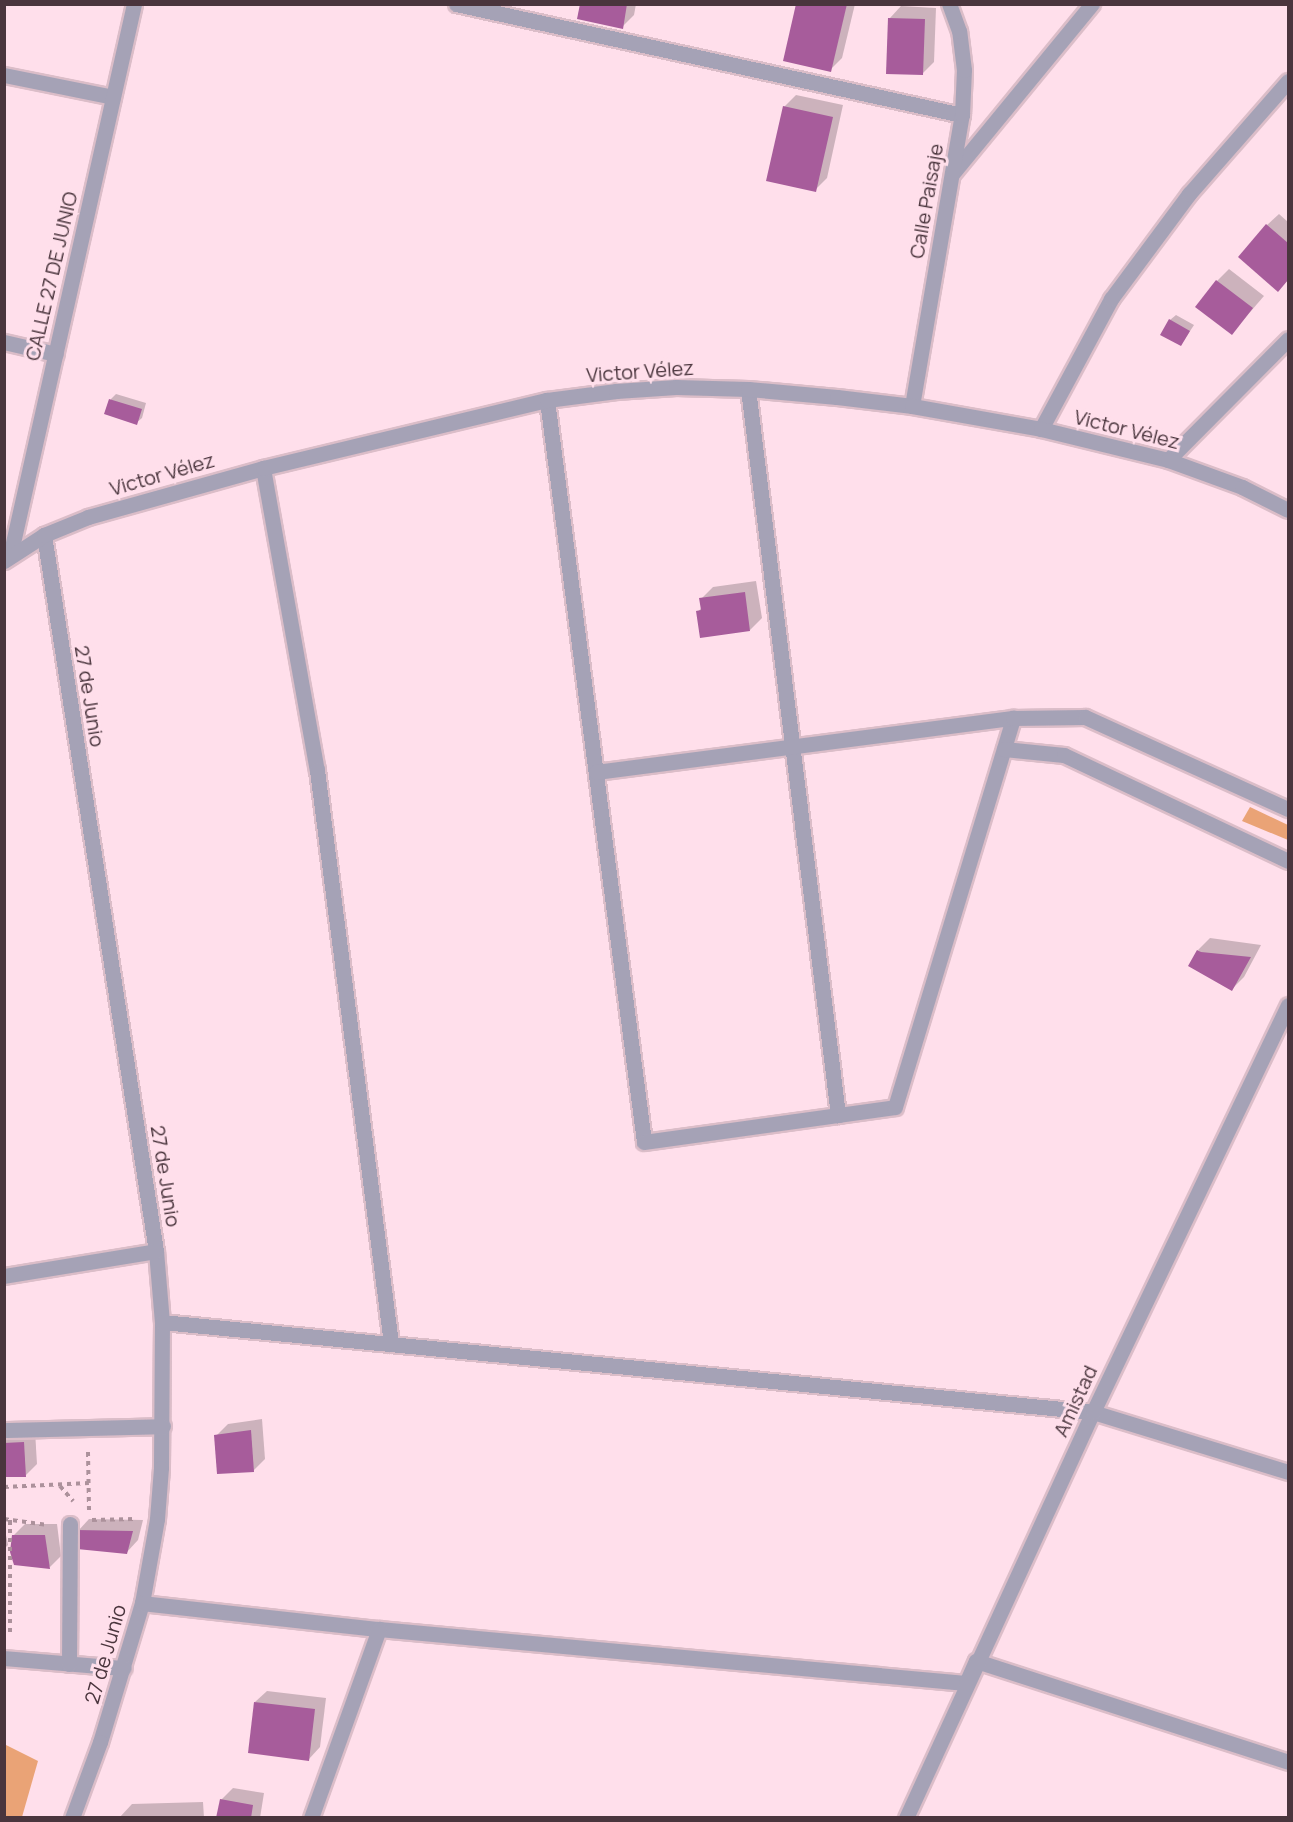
<!DOCTYPE html>
<meta charset="utf-8">
<style>
body{margin:0}
#map{position:relative;width:1293px;height:1822px;overflow:hidden;background:#ffdfeb;font-family:Manrope,sans-serif}
div>[style]{position:absolute}
[style*='--x']{left:calc(var(--x)*1px);top:calc(var(--y)*1px);width:calc(var(--w)*1px);rotate:calc(var(--a)*1deg)}
.green>*{inset:0;background:#eaa376}
.shadow>*{inset:0;background:#0003}
.building>*{inset:0;background:#a75c9b}
.path>*{height:4px;margin-top:-2px;transform-origin:0;background:repeating-linear-gradient(90deg,#ac919b 0 4.5px,transparent 0 9px)}
.roads{filter:drop-shadow(2px 0 #dbbdc8) drop-shadow(-2px 0 #dbbdc8) drop-shadow(0 2px #dbbdc8) drop-shadow(0 -2px #dbbdc8)}
.street>*{height:15px;margin:-7.5px;padding:0 7.5px;transform-origin:7.5px;border-radius:7.5px;background:#a5a2b6}
span{translate:-50% -50%;white-space:nowrap;text-align:center;line-height:1.15;-webkit-text-stroke:6px #ffdfeb;paint-order:stroke}
.street-label{font-size:20px;color:#4a353d}
.frame{position:absolute;inset:0;border:6px solid #4a353d;pointer-events:none}
</style>
<div id="map">
<div class="green">
<div style="clip-path:polygon(1250px 807px,1288px 825px,1288px 840px,1242px 821px)"></div>
<div style="clip-path:polygon(4px 1744px,38px 1761px,22px 1817px,5px 1817px)"></div>
</div>
<div class="shadow">
<div style="clip-path:polygon(582px 4px,636px 4px,634px 15px,622px 27px)"></div>
<div style="clip-path:polygon(798px 4px,855px 4px,842px 58px,830px 70px)"></div>
<div style="clip-path:polygon(901px 6px,936px 8px,934px 62px,923px 73px,890px 18px)"></div>
<div style="clip-path:polygon(796px 95px,843px 105px,827px 178px,815px 190px,784px 107px)"></div>
<div style="clip-path:polygon(1279px 214px,1288px 222px,1288px 280px,1278px 290px,1267px 225px)"></div>
<div style="clip-path:polygon(1229px 269px,1264px 296px,1232px 333px,1217px 281px)"></div>
<div style="clip-path:polygon(1176px 315px,1194px 325px,1181px 345px,1170px 320px)"></div>
<div style="clip-path:polygon(116px 394px,146px 403px,142px 418px,136px 423px,106px 414px,111px 399px)"></div>
<div style="clip-path:polygon(756px 581px,762px 618px,750px 630px,698px 612px,702px 607px,701px 599px,713px 587px)"></div>
<div style="clip-path:polygon(1210px 938px,1261px 945px,1244px 977px,1232px 989px,1198px 950px)"></div>
<div style="clip-path:polygon(262px 1419px,265px 1459px,253px 1471px,216px 1436px,228px 1424px)"></div>
<div style="clip-path:polygon(35px 1431px,37px 1464px,25px 1476px,4px 1476px,4px 1432px)"></div>
<div style="clip-path:polygon(89px 1519px,143px 1520px,138px 1540px,127px 1552px,78px 1531px)"></div>
<div style="clip-path:polygon(25px 1524px,57px 1524px,61px 1556px,50px 1567px,13px 1536px)"></div>
<div style="clip-path:polygon(4px 1525px,8px 1545px,4px 1549px)"></div>
<div style="clip-path:polygon(267px 1691px,326px 1698px,320px 1747px,309px 1759px,255px 1702px)"></div>
<div style="clip-path:polygon(233px 1788px,264px 1793px,260px 1818px,218px 1818px,221px 1800px)"></div>
<div style="clip-path:polygon(203px 1802px,204px 1818px,119px 1818px,132px 1804px)"></div>
</div>
<div class="building">
<div style="clip-path:polygon(580px 4px,627px 4px,623px 29px,577px 19px)"></div>
<div style="clip-path:polygon(796px 4px,847px 4px,831px 72px,783px 61px)"></div>
<div style="clip-path:polygon(888px 18px,925px 19px,923px 75px,886px 74px)"></div>
<div style="clip-path:polygon(783px 106px,833px 117px,816px 192px,766px 181px)"></div>
<div style="clip-path:polygon(1266px 224px,1288px 243px,1288px 280px,1278px 292px,1238px 257px)"></div>
<div style="clip-path:polygon(1216px 280px,1253px 308px,1232px 335px,1195px 307px)"></div>
<div style="clip-path:polygon(1169px 319px,1190px 331px,1181px 346px,1160px 335px)"></div>
<div style="clip-path:polygon(109px 399px,142px 409px,137px 425px,104px 414px)"></div>
<div style="clip-path:polygon(745px 592px,750px 631px,700px 638px,696px 611px,701px 610px,699px 598px)"></div>
<div style="clip-path:polygon(1197px 950px,1201px 952px,1251px 957px,1232px 991px,1188px 966px)"></div>
<div style="clip-path:polygon(251px 1430px,254px 1472px,217px 1474px,214px 1435px)"></div>
<div style="clip-path:polygon(24px 1442px,26px 1477px,4px 1477px,4px 1443px)"></div>
<div style="clip-path:polygon(76px 1530px,133px 1531px,127px 1554px,77px 1549px)"></div>
<div style="clip-path:polygon(12px 1535px,45px 1535px,50px 1569px,14px 1565px,10px 1552px)"></div>
<div style="clip-path:polygon(254px 1702px,315px 1709px,309px 1761px,248px 1753px)"></div>
<div style="clip-path:polygon(220px 1799px,253px 1805px,251px 1818px,216px 1818px)"></div>
</div>
<div class="path">
<div style="--x:88;--y:1452;--w:58;--a:89"></div>
<div style="--x:60;--y:1486;--w:20;--a:49"></div>
<div style="--x:4;--y:1487;--w:85;--a:-2.7"></div>
<div style="--x:4;--y:1519;--w:44;--a:7.8"></div>
<div style="--x:10;--y:1520;--w:116;--a:90"></div>
<div style="--x:92;--y:1520;--w:43;--a:-1.3"></div>
</div>
<div class="roads">
<div class="street">
<div style="--x:456;--y:4;--w:518;--a:12.37"></div>
<div style="--x:4;--y:75;--w:111;--a:11.4"></div>
<div style="--x:953;--y:173;--w:219;--a:-50.6"></div>
<div style="--x:4;--y:342;--w:53;--a:13"></div>
<div style="--x:748;--y:389;--w:732;--a:82.93"></div>
<div style="--x:547;--y:400;--w:748;--a:82.55"></div>
<div style="--x:644;--y:1142;--w:253;--a:-7.9"></div>
<div style="--x:895;--y:1107;--w:407;--a:-73.1"></div>
<div style="--x:912;--y:406;--w:295;--a:-80.3"></div>
<div style="--x:962;--y:115;--w:45;--a:-87.5"></div>
<div style="--x:964;--y:70;--w:39;--a:-97"></div>
<div style="--x:959;--y:31;--w:29;--a:-110"></div>
<div style="--x:1041;--y:429;--w:148;--a:-61.7"></div>
<div style="--x:1111;--y:299;--w:131;--a:-53.4"></div>
<div style="--x:1189;--y:194;--w:150;--a:-48.8"></div>
<div style="--x:1168;--y:460;--w:170;--a:-45.2"></div>
<div style="--x:263;--y:468;--w:307;--a:79.9"></div>
<div style="--x:317;--y:770;--w:579;--a:82.65"></div>
<div style="--x:44;--y:535;--w:725;--a:81.11"></div>
<div style="--x:156;--y:1251;--w:71;--a:85.2"></div>
<div style="--x:162;--y:1322;--w:146;--a:90.4"></div>
<div style="--x:161;--y:1468;--w:51;--a:94.5"></div>
<div style="--x:157;--y:1519;--w:85;--a:100.1"></div>
<div style="--x:142;--y:1603;--w:145;--a:106.8"></div>
<div style="--x:100;--y:1742;--w:81;--a:110.2"></div>
<div style="--x:6;--y:556;--w:4;--a:0"></div>
<div style="--x:10;--y:556;--w:566;--a:-77.34"></div>
<div style="--x:4;--y:561;--w:48;--a:-33"></div>
<div style="--x:44;--y:535;--w:48;--a:-22.2"></div>
<div style="--x:88;--y:517;--w:182;--a:-15.6"></div>
<div style="--x:263;--y:468;--w:292;--a:-13.5"></div>
<div style="--x:547;--y:400;--w:70;--a:-7.4"></div>
<div style="--x:616;--y:391;--w:60;--a:-3.8"></div>
<div style="--x:676;--y:387;--w:72;--a:1.6"></div>
<div style="--x:748;--y:389;--w:89;--a:5.1"></div>
<div style="--x:837;--y:397;--w:76;--a:6.8"></div>
<div style="--x:912;--y:406;--w:131;--a:10.1"></div>
<div style="--x:1041;--y:429;--w:131;--a:13.7"></div>
<div style="--x:1168;--y:460;--w:79;--a:20"></div>
<div style="--x:1242;--y:487;--w:51;--a:26.6"></div>
<div style="--x:1004;--y:749;--w:60;--a:5.7"></div>
<div style="--x:1064;--y:755;--w:248;--a:25.3"></div>
<div style="--x:596;--y:772;--w:420;--a:-7.4"></div>
<div style="--x:1013;--y:718;--w:72;--a:-0.8"></div>
<div style="--x:1085;--y:717;--w:223;--a:24.4"></div>
<div style="--x:4;--y:1276;--w:154;--a:-9.3"></div>
<div style="--x:162;--y:1322;--w:935;--a:5.52"></div>
<div style="--x:1093;--y:1412;--w:204;--a:17.1"></div>
<div style="--x:4;--y:1430;--w:159;--a:-1.4"></div>
<div style="--x:142;--y:1603;--w:238;--a:6.3"></div>
<div style="--x:379;--y:1629;--w:589;--a:5.26"></div>
<div style="--x:966;--y:1683;--w:24;--a:-66"></div>
<div style="--x:976;--y:1661;--w:328;--a:17.9"></div>
<div style="--x:4;--y:1658;--w:120;--a:4.8"></div>
<div style="--x:69;--y:1664;--w:140;--a:-89.6"></div>
<div style="--x:311;--y:1818;--w:201;--a:-70.2"></div>
<div style="--x:906;--y:1818;--w:447;--a:-65.3"></div>
<div style="--x:1093;--y:1412;--w:451;--a:-64.4"></div>
</div>
</div>
<div class="street-label">
<span style="left:926px;top:201px;rotate:-80deg">Calle Paisaje</span>
<span style="left:51px;top:276px;rotate:-77deg">CALLE 27 DE JUNIO</span>
<span style="left:640px;top:371px;rotate:-4deg">Victor Vélez</span>
<span style="left:1127px;top:429px;rotate:14deg">Victor Vélez</span>
<span style="left:162px;top:474px;rotate:-16deg">Victor Vélez</span>
<span style="left:90px;top:696px;rotate:81deg">27 de Junio</span>
<span style="left:166px;top:1176px;rotate:81deg">27 de Junio</span>
<span style="left:1075px;top:1401px;rotate:-65deg">Amistad</span>
<span style="left:105px;top:1654px;rotate:-74deg">27 de Junio</span>
</div>
<div class="frame"></div>
</div>
